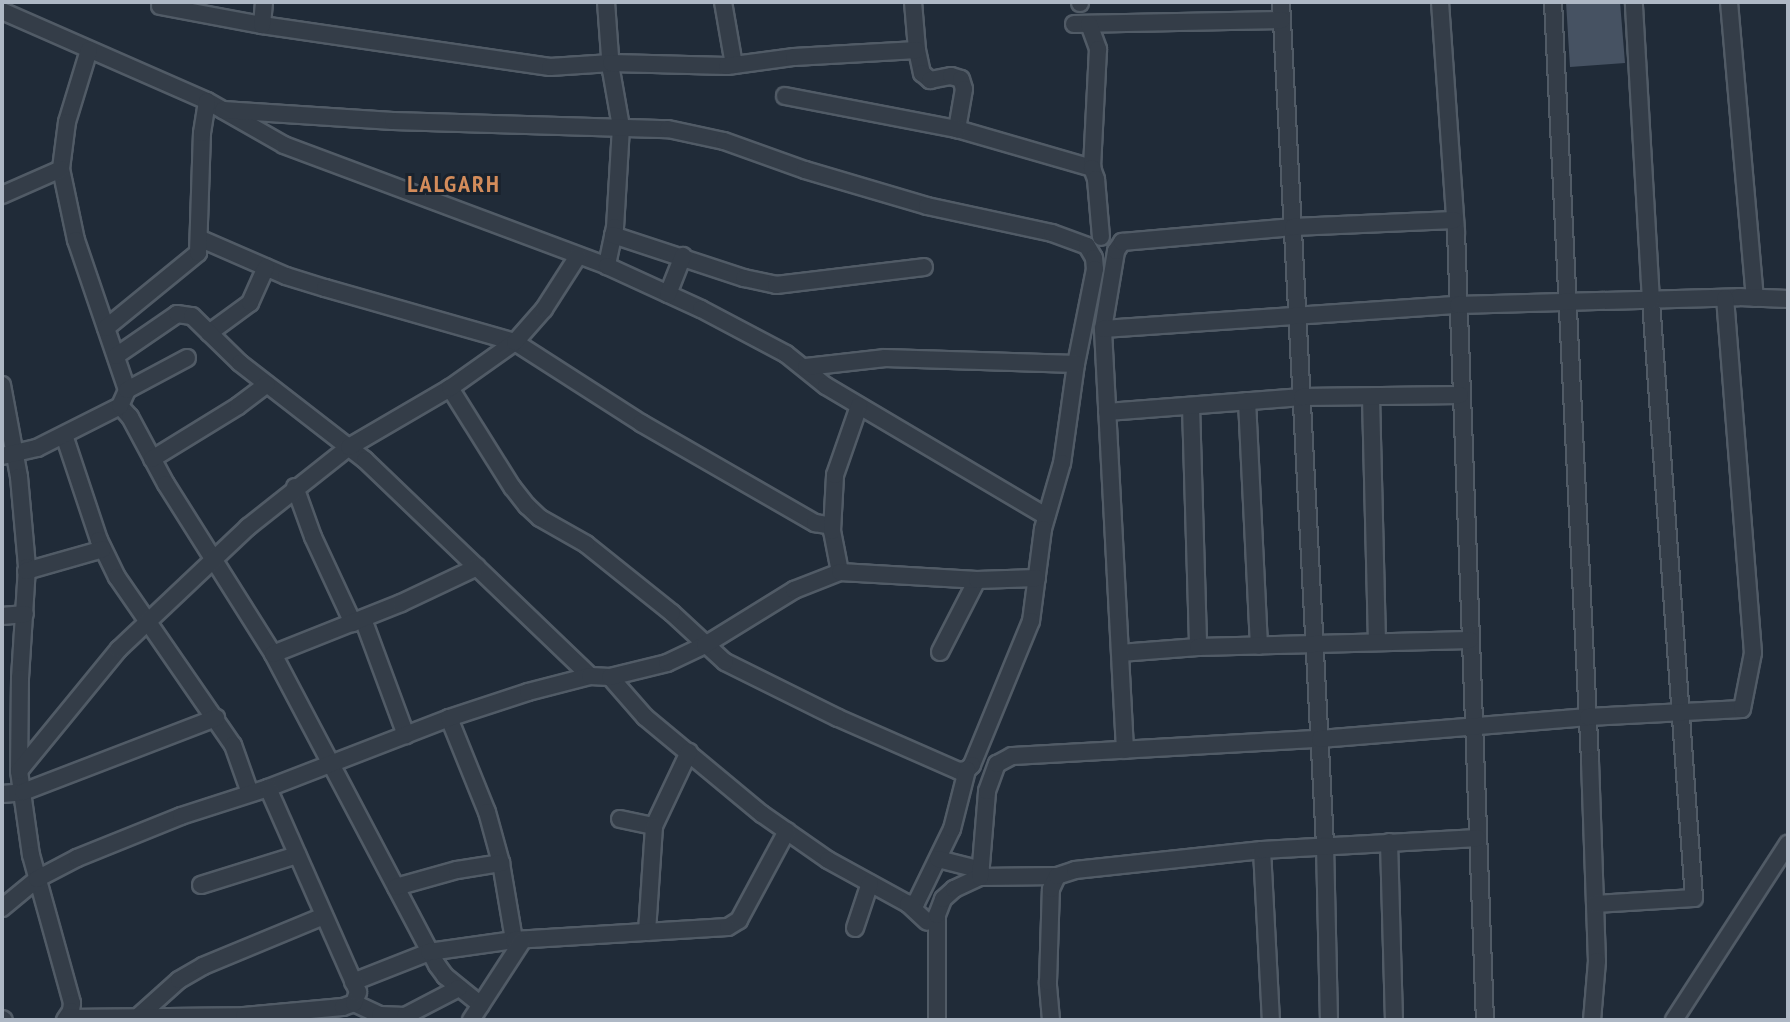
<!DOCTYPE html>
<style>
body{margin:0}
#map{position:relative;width:1790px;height:1022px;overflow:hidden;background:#202b38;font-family:"PT Sans Narrow",sans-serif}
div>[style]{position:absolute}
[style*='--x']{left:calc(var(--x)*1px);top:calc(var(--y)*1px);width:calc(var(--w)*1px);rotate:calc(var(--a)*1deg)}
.building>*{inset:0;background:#465262}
.roads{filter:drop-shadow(2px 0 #515b66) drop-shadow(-2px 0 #515b66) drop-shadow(0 2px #515b66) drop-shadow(0 -2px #515b66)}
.minor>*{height:16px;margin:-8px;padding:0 8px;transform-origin:8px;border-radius:8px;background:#343d48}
span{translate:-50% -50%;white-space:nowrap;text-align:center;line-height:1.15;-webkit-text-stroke:6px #19222d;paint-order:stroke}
.district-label{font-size:24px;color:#d38c5b;font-weight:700;letter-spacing:2px}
.frame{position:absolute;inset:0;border:4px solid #aeb8c5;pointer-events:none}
</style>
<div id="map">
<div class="building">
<div style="clip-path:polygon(1566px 2px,1620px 2px,1625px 63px,1570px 67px)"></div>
</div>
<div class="roads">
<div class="minor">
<div style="--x:606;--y:2;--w:68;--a:85.8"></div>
<div style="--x:611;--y:70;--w:58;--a:80"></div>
<div style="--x:621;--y:127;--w:100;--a:93.4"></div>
<div style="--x:615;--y:227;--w:40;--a:102"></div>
<div style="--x:723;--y:2;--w:64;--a:80.1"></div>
<div style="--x:913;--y:2;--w:48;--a:85.2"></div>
<div style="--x:917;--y:50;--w:24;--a:78"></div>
<div style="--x:922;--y:73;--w:11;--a:41"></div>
<div style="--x:930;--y:80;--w:21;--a:-11"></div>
<div style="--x:951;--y:76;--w:10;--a:17"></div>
<div style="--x:961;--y:79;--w:10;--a:73"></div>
<div style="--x:964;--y:89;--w:41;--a:99.9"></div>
<div style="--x:957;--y:129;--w:141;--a:16.1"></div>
<div style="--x:1281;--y:2;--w:844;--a:87.01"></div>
<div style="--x:1325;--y:845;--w:175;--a:88.7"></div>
<div style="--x:1440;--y:2;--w:230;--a:86"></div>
<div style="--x:1456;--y:231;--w:790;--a:87.9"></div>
<div style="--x:1553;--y:2;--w:760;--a:87.21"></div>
<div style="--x:1590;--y:761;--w:200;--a:88"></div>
<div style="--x:1597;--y:961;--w:59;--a:94.8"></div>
<div style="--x:1729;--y:2;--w:297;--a:85"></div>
<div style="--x:1080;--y:3;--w:1;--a:-90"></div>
<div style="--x:160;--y:6;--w:104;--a:10.6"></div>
<div style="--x:262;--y:25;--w:291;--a:8.3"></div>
<div style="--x:550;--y:67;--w:61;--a:-3.8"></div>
<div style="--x:611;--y:63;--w:116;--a:1.5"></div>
<div style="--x:727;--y:66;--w:68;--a:-7.7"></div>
<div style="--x:794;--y:57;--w:123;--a:-3.3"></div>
<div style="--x:2;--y:11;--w:224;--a:23.7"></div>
<div style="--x:207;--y:101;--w:89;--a:29.7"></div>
<div style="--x:284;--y:145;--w:345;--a:20.5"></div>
<div style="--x:607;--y:266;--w:103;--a:24.6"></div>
<div style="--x:701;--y:309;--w:96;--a:27.9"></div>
<div style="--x:786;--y:354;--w:51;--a:38.7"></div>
<div style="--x:826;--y:386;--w:256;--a:30.6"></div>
<div style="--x:1074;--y:24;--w:208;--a:-1.1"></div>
<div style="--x:1089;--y:24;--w:27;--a:70"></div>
<div style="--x:1098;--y:49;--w:119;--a:92.9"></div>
<div style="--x:1092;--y:168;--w:12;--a:70"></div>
<div style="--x:1096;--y:179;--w:58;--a:85.1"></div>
<div style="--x:262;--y:25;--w:23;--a:-85"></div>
<div style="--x:89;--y:50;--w:75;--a:107"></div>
<div style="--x:67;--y:122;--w:47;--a:97.3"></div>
<div style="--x:61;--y:169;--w:73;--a:78.1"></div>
<div style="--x:76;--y:240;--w:158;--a:71.2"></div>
<div style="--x:785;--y:96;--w:175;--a:10.9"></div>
<div style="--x:223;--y:110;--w:170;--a:3.7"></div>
<div style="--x:393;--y:121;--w:275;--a:1.7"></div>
<div style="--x:668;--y:129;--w:57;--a:12.1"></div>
<div style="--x:724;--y:141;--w:86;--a:19.7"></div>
<div style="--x:805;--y:170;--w:127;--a:16.4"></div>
<div style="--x:927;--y:206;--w:128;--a:12.2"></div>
<div style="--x:1052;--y:233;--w:37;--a:20"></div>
<div style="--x:1087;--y:246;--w:14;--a:60"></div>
<div style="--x:1094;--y:258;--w:11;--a:85"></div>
<div style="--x:1095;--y:269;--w:97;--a:101.3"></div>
<div style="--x:1076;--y:364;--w:100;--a:98"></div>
<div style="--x:1062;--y:463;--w:69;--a:106.1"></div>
<div style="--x:1043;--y:529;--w:93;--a:97.4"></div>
<div style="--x:1031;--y:621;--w:156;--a:112.3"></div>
<div style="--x:972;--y:765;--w:7;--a:135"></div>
<div style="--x:967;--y:770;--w:8;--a:173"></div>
<div style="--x:959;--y:771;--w:132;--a:-156.3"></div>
<div style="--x:838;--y:718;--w:126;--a:-153.6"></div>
<div style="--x:725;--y:662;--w:72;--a:-137.2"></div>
<div style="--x:672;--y:613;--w:110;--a:-141.3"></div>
<div style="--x:586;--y:544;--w:53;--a:-150.5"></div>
<div style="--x:540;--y:518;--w:18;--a:-137"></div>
<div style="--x:527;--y:506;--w:24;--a:-128"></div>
<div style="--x:512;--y:487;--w:117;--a:-122.1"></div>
<div style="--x:2;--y:195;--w:64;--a:-23.8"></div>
<div style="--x:613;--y:235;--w:138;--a:18.2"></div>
<div style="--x:744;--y:278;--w:33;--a:12"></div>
<div style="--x:776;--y:285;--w:149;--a:-6.9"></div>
<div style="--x:201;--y:239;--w:93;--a:23.5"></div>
<div style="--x:286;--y:276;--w:41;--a:17.1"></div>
<div style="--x:325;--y:288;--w:198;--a:15.9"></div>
<div style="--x:515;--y:342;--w:150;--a:32.7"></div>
<div style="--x:641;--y:423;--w:201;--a:29.9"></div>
<div style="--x:815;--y:523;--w:17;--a:10"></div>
<div style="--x:668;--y:294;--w:41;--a:-68.5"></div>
<div style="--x:106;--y:328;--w:119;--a:-39.2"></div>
<div style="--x:198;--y:253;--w:120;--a:-88.1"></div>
<div style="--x:202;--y:133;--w:32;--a:-81"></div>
<div style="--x:1103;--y:329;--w:79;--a:-80.5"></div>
<div style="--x:1116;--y:251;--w:11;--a:-56"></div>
<div style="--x:1122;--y:242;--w:172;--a:-5"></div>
<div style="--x:1293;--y:227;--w:161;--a:-2.5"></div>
<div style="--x:209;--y:333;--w:51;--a:-36.2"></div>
<div style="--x:250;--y:303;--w:39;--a:-66"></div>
<div style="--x:116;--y:356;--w:74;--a:-34.5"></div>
<div style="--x:177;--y:314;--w:15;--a:8"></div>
<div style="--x:192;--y:316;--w:67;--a:44.4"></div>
<div style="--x:240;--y:363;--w:158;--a:37.8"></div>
<div style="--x:365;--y:460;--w:312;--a:43.8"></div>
<div style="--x:806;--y:367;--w:80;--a:-6.5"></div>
<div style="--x:885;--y:358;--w:191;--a:1.8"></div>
<div style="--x:2;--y:385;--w:94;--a:79.5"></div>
<div style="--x:19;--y:477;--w:90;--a:84.9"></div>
<div style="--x:27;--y:567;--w:111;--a:93.6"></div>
<div style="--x:20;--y:678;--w:93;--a:90.6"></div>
<div style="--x:19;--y:771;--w:85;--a:81.9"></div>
<div style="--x:31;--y:855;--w:154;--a:74.5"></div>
<div style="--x:72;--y:1003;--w:8;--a:97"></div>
<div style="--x:71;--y:1011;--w:11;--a:124"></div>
<div style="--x:1371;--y:397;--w:245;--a:88.6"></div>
<div style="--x:1247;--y:401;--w:245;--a:87.2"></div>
<div style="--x:120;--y:406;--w:15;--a:48"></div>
<div style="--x:130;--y:417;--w:76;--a:61.8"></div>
<div style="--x:166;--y:484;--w:201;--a:57.8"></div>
<div style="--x:273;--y:654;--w:352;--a:62.2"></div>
<div style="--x:437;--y:965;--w:14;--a:54"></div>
<div style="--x:445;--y:976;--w:46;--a:38.9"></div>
<div style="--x:1191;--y:406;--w:241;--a:88.3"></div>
<div style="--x:1107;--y:412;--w:196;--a:-4.4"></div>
<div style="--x:1302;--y:397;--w:158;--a:-0.7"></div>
<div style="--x:64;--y:435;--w:111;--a:71.6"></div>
<div style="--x:99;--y:540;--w:41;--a:64.1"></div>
<div style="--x:117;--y:577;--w:204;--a:55.4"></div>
<div style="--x:233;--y:745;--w:51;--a:70.5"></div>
<div style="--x:2;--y:456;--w:36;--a:-13"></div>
<div style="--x:37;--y:448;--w:93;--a:-26.8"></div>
<div style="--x:120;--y:406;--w:17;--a:-66"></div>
<div style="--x:127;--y:390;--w:68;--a:-28.1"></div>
<div style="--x:152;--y:459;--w:101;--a:-31.6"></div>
<div style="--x:238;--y:406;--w:36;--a:-37"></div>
<div style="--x:295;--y:487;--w:53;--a:70.2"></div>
<div style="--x:313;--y:537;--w:95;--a:65.1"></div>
<div style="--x:26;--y:571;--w:80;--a:-15.9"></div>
<div style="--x:840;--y:572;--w:42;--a:-101"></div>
<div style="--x:832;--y:531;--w:56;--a:-86.9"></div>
<div style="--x:835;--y:475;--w:73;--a:-70.8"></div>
<div style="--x:2;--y:616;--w:23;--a:-5"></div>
<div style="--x:363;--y:619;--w:124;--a:69.7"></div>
<div style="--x:940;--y:652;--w:81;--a:-62.8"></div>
<div style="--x:1120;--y:653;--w:78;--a:-4.4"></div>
<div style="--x:1198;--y:647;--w:272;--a:-1.5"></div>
<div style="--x:273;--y:654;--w:138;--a:-21.7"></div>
<div style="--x:401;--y:603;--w:84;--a:-25.3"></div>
<div style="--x:610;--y:677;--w:53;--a:48.8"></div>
<div style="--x:645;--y:717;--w:152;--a:39.7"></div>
<div style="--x:762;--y:814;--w:80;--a:34.9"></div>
<div style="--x:828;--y:860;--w:91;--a:28.8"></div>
<div style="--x:908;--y:904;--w:8;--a:-7"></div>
<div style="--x:916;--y:903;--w:82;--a:-64.1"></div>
<div style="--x:952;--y:829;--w:61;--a:-75.7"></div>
<div style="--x:449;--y:718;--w:101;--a:68"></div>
<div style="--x:487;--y:812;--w:53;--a:74.6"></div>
<div style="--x:501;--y:863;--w:78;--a:80.4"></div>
<div style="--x:1125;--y:750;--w:422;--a:-93"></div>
<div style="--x:1103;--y:329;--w:356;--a:-3.9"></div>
<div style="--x:1458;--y:305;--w:281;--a:-1.6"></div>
<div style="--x:1739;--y:297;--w:49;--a:2.3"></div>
<div style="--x:19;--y:771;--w:158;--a:-50.7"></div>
<div style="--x:119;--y:649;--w:178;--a:-43.4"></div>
<div style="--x:248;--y:527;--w:129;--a:-38.4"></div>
<div style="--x:349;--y:447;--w:117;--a:-30.3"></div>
<div style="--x:450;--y:388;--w:80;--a:-35.3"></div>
<div style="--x:515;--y:342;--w:44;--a:-48.7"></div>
<div style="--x:544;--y:309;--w:63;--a:-57.3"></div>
<div style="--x:2;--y:794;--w:21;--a:-5"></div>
<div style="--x:23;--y:792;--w:207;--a:-21"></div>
<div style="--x:620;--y:819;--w:35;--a:12"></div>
<div style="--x:654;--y:826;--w:82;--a:-64.7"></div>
<div style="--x:1389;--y:842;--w:178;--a:88.4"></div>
<div style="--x:1262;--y:850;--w:170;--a:87"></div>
<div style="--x:938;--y:859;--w:44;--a:14.3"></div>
<div style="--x:980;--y:877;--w:77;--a:-0.7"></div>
<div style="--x:201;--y:885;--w:101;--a:-17.4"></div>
<div style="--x:396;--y:887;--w:63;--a:-15.6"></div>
<div style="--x:457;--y:870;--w:45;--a:-9"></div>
<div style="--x:908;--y:904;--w:26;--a:43"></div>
<div style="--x:1595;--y:904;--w:99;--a:-3.5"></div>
<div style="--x:1694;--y:898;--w:599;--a:-94.12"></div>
<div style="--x:1651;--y:301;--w:299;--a:-93.3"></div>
<div style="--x:2;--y:908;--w:45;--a:-39.6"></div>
<div style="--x:37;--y:879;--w:45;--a:-27.7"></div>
<div style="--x:77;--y:858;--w:112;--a:-22"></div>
<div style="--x:181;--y:816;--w:91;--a:-17.8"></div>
<div style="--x:268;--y:788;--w:194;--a:-21.1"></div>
<div style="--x:449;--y:718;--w:83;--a:-18.2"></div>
<div style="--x:528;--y:692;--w:64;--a:-14.5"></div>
<div style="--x:590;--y:676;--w:20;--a:3"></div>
<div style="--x:610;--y:677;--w:59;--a:-13.8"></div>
<div style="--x:667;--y:663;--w:42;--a:-25.3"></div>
<div style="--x:705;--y:645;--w:105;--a:-31.7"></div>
<div style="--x:794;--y:590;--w:49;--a:-21.4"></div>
<div style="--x:840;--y:572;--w:137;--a:3.3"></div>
<div style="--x:977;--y:580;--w:60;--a:-1.9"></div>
<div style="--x:855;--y:928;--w:47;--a:-71.6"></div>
<div style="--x:647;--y:932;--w:106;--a:-86.2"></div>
<div style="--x:353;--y:982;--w:82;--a:-21.5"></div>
<div style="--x:429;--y:952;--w:86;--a:-8"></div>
<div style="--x:514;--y:940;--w:214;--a:-3.5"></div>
<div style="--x:728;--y:927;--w:13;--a:-32"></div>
<div style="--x:739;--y:920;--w:101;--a:-61.7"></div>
<div style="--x:354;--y:1003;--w:29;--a:25"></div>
<div style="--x:380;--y:1015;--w:25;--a:2"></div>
<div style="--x:405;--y:1016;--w:61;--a:-27.4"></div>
<div style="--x:140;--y:1015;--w:52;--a:-41.9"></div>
<div style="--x:179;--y:980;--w:28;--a:-30"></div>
<div style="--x:203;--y:966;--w:131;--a:-22.5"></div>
<div style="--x:67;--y:1018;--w:177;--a:-0.6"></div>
<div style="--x:244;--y:1016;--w:99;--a:-5.2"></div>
<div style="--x:343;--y:1007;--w:12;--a:-20"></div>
<div style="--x:354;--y:1003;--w:12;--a:-70"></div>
<div style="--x:358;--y:992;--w:223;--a:-113.8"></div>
<div style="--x:2;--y:1019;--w:2;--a:27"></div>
<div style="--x:471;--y:1020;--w:95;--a:-57"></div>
<div style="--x:937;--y:1020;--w:105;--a:-90"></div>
<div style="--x:937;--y:915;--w:17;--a:-69"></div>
<div style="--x:943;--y:899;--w:15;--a:-42"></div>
<div style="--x:954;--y:889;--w:29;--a:-25"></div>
<div style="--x:980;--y:877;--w:86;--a:-85.3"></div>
<div style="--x:987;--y:791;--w:29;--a:-70"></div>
<div style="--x:997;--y:764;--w:17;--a:-28"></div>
<div style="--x:1012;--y:756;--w:308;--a:-3.2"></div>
<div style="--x:1320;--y:739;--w:269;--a:-4.7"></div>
<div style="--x:1588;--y:717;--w:154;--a:-3"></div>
<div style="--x:1742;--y:709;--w:57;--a:-78.9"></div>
<div style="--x:1753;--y:653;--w:356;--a:-94.5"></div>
<div style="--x:1051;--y:1020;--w:38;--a:-95"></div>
<div style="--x:1048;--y:982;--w:93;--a:-88.2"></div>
<div style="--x:1051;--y:889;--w:14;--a:-65"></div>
<div style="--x:1057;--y:876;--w:19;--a:-18"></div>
<div style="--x:1075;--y:870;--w:188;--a:-6.1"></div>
<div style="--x:1262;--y:850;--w:216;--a:-3.2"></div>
<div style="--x:1674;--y:1020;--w:210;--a:-57.1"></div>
</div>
</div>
<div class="district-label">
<span style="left:454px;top:184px">LALGARH</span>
</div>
<div class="frame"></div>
</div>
